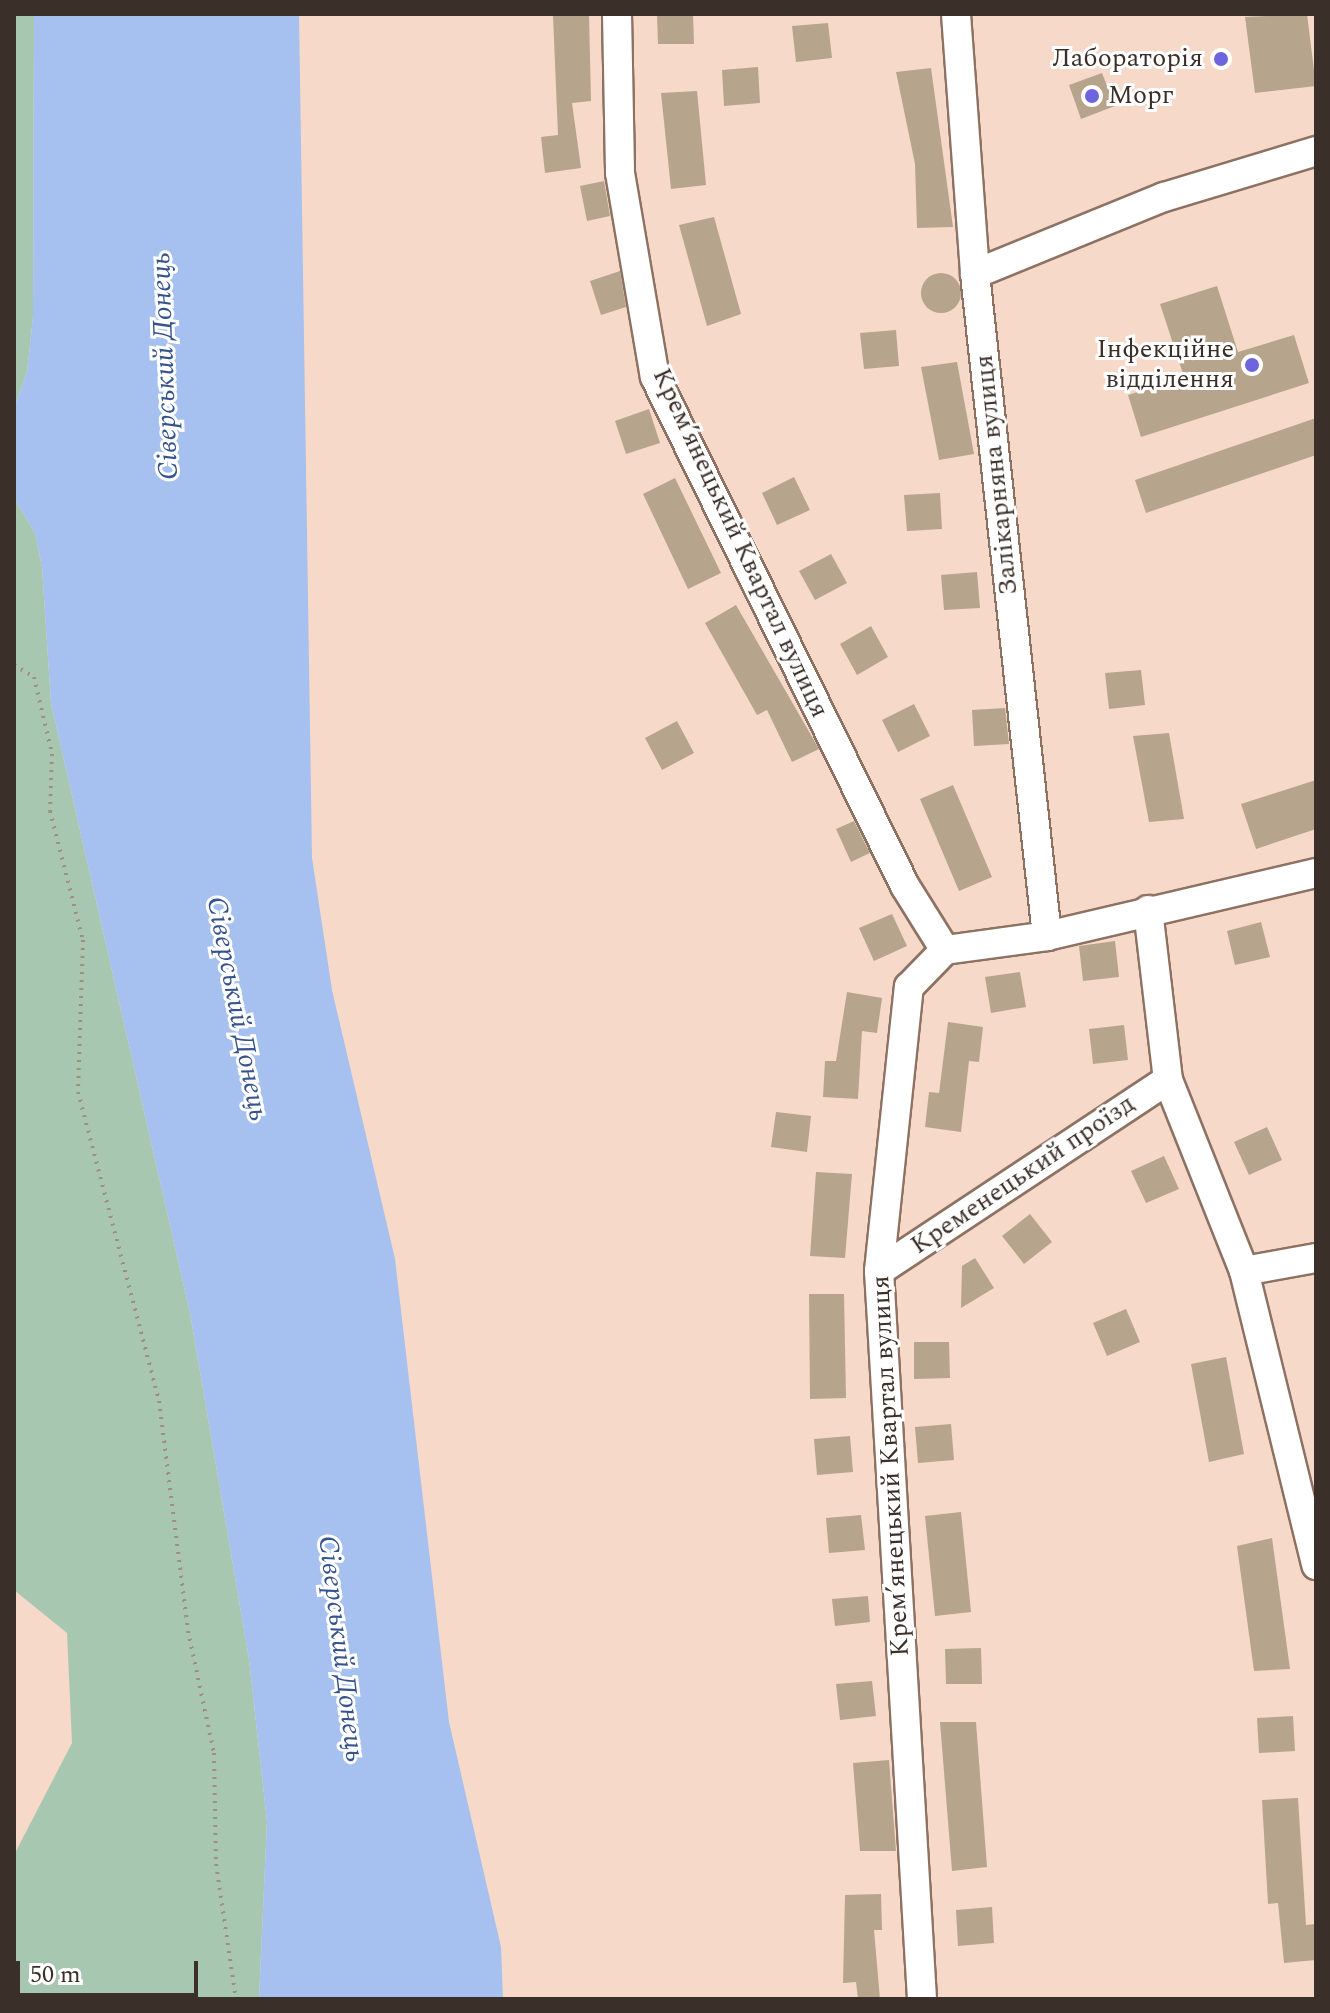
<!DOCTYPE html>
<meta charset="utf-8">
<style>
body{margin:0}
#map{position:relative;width:1330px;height:2013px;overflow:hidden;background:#f7d9c9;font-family:Spectral,serif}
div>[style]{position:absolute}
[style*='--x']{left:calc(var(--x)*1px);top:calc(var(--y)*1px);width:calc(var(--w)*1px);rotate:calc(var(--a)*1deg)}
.green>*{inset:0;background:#a8c7b0}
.water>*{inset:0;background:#a6c0ef}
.building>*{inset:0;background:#b6a58c}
.round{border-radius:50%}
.path>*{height:4px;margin-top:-2px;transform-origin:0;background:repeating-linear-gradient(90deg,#a28d81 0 2px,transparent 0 8px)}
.roads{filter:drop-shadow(2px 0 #8d7264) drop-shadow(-2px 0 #8d7264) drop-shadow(0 2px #8d7264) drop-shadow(0 -2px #8d7264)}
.minor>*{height:28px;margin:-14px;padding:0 14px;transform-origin:14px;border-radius:14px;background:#fff}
.dots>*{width:22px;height:22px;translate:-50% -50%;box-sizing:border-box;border:4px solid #fff;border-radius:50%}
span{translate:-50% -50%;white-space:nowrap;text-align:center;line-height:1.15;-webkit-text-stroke:6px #fff;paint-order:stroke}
.poi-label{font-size:26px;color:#3b3029}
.right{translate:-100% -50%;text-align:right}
.left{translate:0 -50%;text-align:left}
.street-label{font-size:26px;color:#3b3029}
.water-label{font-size:28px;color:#35538d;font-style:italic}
.frame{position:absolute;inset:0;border:16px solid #3b3029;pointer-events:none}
.scale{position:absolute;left:16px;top:1961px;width:182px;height:36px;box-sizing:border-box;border:4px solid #3b3029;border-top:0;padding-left:10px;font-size:24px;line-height:28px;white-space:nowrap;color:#3b3029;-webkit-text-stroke:6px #fff;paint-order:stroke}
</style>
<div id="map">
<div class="green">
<div style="clip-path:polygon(14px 14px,34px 14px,33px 317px,27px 372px,14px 408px)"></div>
<div style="clip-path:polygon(14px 498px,35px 533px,42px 567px,51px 703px,190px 1313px,249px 1659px,267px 1821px,259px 1999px,14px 1999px,14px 1855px,72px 1743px,67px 1633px,14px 1590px)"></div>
</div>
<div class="water">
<div style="clip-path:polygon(34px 14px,299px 14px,312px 858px,332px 990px,395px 1259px,449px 1722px,501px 1947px,503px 1999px,259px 1999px,267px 1821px,249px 1659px,190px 1313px,51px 703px,42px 567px,35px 533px,14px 498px,14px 408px,27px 372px,33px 317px)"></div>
</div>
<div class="building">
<div style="clip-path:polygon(589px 14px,591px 101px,572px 103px,581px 168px,545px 173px,541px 137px,558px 135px,553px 16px)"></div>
<div style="clip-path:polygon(657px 14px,693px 14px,694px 44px,658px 44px)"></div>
<div style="clip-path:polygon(1307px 14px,1316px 86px,1255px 93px,1245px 17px)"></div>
<div style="clip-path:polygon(828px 23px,832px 58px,796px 62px,792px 26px)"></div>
<div style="clip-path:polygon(758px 67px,760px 103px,724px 106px,722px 70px)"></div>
<div style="clip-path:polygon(931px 68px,953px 227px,917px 228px,915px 164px,896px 72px)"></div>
<div style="clip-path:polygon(1102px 73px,1115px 106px,1081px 119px,1069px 85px)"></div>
<div style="clip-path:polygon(697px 91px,706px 185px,671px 189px,661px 93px)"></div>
<div style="clip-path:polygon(604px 181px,610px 216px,587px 221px,580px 186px)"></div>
<div style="clip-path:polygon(714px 217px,741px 314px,707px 326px,679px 225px)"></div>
<div style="clip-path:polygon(620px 271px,626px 307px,601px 315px,590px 281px)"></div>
<div class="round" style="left:921px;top:273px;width:40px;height:40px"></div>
<div style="clip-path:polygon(1217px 286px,1238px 352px,1294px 335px,1309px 383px,1141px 437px,1128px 395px,1184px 377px,1160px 304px)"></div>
<div style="clip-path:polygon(896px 330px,899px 366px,864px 369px,860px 333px)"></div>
<div style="clip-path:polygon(957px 362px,974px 454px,939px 460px,921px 367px)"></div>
<div style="clip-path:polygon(649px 409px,660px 443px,626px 454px,615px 421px)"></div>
<div style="clip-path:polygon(1316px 418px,1316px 455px,1146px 513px,1135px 480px)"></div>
<div style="clip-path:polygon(794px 477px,810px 510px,777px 525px,762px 493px)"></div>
<div style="clip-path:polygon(675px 478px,721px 573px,688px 589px,643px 494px)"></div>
<div style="clip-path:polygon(940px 493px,942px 529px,907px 531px,904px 495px)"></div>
<div style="clip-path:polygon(831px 554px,847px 583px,815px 600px,799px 571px)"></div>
<div style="clip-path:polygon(977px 572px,980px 608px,944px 610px,941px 575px)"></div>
<div style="clip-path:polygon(736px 605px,819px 749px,792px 762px,767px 710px,757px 715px,705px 623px)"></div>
<div style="clip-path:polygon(871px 626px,888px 657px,857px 675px,840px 644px)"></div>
<div style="clip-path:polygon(1141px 670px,1145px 705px,1109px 709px,1105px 673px)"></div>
<div style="clip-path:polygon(914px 704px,930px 736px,898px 752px,882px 720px)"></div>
<div style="clip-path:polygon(1005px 708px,1009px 744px,974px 746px,972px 710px)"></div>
<div style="clip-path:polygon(677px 721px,694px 753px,662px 770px,645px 738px)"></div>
<div style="clip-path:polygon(1169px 733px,1184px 819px,1149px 822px,1133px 736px)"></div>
<div style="clip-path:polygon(1316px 780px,1316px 829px,1256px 849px,1241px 804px)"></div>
<div style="clip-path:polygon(953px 785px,992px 877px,959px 891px,920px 799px)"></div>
<div style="clip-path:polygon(854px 821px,870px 853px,851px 862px,836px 829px)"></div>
<div style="clip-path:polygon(892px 914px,907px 946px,874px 961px,859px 928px)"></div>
<div style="clip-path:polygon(1261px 922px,1270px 957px,1235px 965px,1227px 931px)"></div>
<div style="clip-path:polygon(1115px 941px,1119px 977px,1083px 981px,1079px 946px)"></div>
<div style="clip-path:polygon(1020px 972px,1026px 1007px,991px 1013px,985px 977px)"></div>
<div style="clip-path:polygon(847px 992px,882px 998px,877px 1033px,862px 1031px,858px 1099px,823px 1097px,825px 1061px,836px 1061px)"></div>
<div style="clip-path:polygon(948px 1022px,983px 1027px,979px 1062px,969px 1061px,961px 1132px,925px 1127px,929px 1092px,939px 1093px)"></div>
<div style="clip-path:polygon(1124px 1025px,1128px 1060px,1093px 1064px,1089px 1029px)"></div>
<div style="clip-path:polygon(776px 1112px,811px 1116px,807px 1152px,771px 1147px)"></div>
<div style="clip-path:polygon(1267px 1127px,1282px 1160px,1249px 1175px,1234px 1142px)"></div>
<div style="clip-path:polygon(1164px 1156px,1179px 1189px,1146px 1203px,1131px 1171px)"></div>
<div style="clip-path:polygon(816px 1172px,852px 1174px,845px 1258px,810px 1256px)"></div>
<div style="clip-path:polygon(1030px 1214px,1052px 1242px,1024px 1264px,1002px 1236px)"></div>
<div style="clip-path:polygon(975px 1258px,994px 1288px,961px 1308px,962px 1266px)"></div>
<div style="clip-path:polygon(809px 1294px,844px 1294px,846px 1398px,810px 1399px)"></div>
<div style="clip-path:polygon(1126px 1309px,1140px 1342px,1107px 1356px,1093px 1323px)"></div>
<div style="clip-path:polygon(914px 1342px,949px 1342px,950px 1378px,914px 1379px)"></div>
<div style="clip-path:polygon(1226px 1357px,1244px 1454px,1209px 1462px,1191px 1364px)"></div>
<div style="clip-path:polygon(951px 1424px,954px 1460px,918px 1463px,915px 1427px)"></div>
<div style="clip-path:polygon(850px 1436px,853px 1472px,817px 1475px,814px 1439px)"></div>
<div style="clip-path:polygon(961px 1512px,971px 1612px,935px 1616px,925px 1516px)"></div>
<div style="clip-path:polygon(861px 1515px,865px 1550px,829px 1553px,826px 1518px)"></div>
<div style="clip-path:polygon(1272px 1538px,1290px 1669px,1254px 1671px,1237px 1546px)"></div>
<div style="clip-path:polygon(868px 1596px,870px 1622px,835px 1626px,832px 1599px)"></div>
<div style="clip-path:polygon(981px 1648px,982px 1684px,946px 1684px,945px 1649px)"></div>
<div style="clip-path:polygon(872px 1681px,876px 1716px,840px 1720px,836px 1684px)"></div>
<div style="clip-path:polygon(1293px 1716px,1295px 1751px,1259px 1753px,1257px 1718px)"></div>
<div style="clip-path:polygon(940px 1722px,976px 1722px,987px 1867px,952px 1871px)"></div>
<div style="clip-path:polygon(889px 1760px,896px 1851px,860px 1851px,853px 1763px)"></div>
<div style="clip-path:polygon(1298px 1798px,1306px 1925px,1316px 1924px,1316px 1960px,1284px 1963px,1278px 1903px,1268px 1904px,1262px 1800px)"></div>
<div style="clip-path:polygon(881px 1894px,882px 1930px,874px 1930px,880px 1999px,858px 1999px,856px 1982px,843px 1983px,845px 1895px)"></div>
<div style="clip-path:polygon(992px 1907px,994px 1943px,958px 1946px,956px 1910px)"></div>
</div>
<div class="path">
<div style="--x:14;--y:118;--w:53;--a:90"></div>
<div style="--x:14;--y:665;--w:23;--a:31"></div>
<div style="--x:34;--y:677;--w:79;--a:76.8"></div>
<div style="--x:52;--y:754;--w:57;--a:92"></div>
<div style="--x:50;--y:811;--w:133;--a:75.7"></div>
<div style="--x:83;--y:940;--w:152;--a:91.9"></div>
<div style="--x:78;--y:1092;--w:319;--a:75.3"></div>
<div style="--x:159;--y:1401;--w:232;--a:82.8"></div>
<div style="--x:188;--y:1631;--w:125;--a:78"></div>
<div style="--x:214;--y:1753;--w:111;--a:89"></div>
<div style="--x:216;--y:1864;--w:136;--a:81.6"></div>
</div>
<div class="roads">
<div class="minor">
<div style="--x:617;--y:14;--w:159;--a:88.9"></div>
<div style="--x:620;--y:173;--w:207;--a:80.3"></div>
<div style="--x:655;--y:377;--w:567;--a:63.84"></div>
<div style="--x:905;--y:886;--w:75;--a:58"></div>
<div style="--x:956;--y:14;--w:261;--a:85.8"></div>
<div style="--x:975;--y:274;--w:666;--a:83.79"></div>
<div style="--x:975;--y:274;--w:204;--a:-22.2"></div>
<div style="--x:1164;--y:197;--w:159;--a:-16.8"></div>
<div style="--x:1148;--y:910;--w:171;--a:83.3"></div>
<div style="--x:1168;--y:1080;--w:206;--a:68.3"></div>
<div style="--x:1244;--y:1271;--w:303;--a:76.2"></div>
<div style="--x:879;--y:1271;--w:346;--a:-33.5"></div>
<div style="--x:1244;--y:1271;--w:73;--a:-10.2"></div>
<div style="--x:922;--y:1999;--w:729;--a:-93.38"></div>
<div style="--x:879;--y:1271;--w:286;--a:-84"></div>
<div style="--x:909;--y:987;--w:52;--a:-45.8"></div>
<div style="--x:945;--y:950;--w:103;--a:-7.8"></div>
<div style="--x:1047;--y:936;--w:276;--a:-13.2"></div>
</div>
</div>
<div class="dots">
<div style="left:1221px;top:59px;background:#6e64df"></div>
<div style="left:1092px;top:96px;background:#6e64df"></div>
<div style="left:1252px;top:365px;background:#6e64df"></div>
</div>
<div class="poi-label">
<span class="right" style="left:1203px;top:59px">Лабораторія</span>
<span class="left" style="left:1108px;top:96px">Морг</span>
<span class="right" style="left:1234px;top:365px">Інфекційне<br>відділення</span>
</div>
<div class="street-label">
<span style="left:997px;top:475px;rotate:-96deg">Залікарняна вулиця</span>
<span style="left:740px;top:543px;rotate:65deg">Крем’янецький Квартал вулиця</span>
<span style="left:1023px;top:1175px;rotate:-34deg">Кременецький проїзд</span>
<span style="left:891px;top:1466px;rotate:-93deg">Крем’янецький Квартал вулиця</span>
</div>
<div class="water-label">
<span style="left:165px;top:366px;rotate:-92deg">Сіверський Донець</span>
<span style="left:237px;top:1009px;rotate:79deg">Сіверський Донець</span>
<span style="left:341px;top:1649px;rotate:83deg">Сіверський Донець</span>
</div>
<div class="frame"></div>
<div class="scale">50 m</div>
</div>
